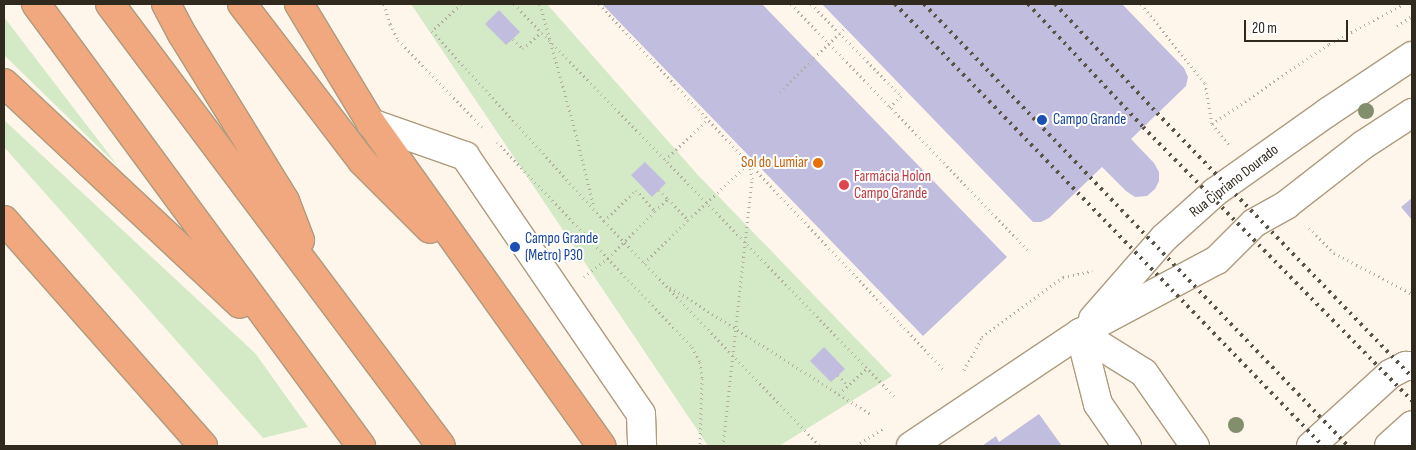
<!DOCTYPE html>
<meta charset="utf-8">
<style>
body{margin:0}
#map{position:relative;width:1416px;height:450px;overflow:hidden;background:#fef6ea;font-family:"Sofia Sans Condensed",sans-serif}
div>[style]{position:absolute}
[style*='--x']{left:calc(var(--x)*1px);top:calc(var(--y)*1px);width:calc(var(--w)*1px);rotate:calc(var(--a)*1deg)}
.green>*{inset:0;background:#d4eac7}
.building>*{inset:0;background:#c1bdde}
.path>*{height:3px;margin-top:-1.5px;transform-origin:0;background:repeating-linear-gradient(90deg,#b2ab9f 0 1px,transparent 0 5px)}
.roads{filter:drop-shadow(1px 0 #ae9b7f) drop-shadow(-1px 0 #ae9b7f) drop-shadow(0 1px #ae9b7f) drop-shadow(0 -1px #ae9b7f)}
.minor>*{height:28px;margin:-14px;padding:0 14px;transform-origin:14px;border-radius:14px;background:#fff}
.highway>*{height:28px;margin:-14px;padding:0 14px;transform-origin:14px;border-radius:14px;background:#f2a87e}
.rail>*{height:4px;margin-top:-2px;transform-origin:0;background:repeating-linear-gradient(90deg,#5a5347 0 2.5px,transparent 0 7.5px)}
.path-bridge>*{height:3px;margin-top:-1.5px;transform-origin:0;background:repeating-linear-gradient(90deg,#b2ab9f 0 1px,transparent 0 5px)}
.trees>*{width:16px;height:16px;margin:-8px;border-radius:50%;background:#828e6c}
.dots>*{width:14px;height:14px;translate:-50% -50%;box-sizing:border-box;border:2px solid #fff;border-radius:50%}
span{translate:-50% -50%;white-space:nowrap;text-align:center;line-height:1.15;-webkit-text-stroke:4px #fff;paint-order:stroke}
.transit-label{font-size:15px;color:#164399}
.left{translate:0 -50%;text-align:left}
.food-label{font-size:15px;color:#c56008}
.right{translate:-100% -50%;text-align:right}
.health-label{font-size:15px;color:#be3a42}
.street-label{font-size:15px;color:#30291d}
.frame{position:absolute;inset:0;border:5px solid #30291d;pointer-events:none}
.scale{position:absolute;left:1244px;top:20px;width:104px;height:22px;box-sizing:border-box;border:2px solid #30291d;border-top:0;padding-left:6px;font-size:15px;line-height:18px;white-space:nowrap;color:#30291d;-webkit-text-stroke:4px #fff;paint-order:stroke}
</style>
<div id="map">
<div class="green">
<div style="clip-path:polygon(411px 4px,547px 4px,697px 174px,892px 376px,779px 446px,708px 446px)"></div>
<div style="clip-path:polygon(4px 17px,118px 166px,4px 55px)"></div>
<div style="clip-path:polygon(4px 120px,255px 353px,308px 427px,263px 438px,4px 147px)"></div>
</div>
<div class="building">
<div style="clip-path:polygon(602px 4px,762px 4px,1007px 257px,923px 336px)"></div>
<div style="clip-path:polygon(822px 4px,1122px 4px,1184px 68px,1188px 77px,1186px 86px,1131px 139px,1154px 163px,1159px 172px,1159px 181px,1155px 189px,1147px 196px,1135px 197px,1126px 191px,1102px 167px,1049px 218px,1041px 222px,1033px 222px)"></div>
<div style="clip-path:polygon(499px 10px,520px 32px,506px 45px,485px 24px)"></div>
<div style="clip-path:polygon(645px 162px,666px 183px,652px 197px,631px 175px)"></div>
<div style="clip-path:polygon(1412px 198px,1412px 220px,1401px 207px)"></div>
<div style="clip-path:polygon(824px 347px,845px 369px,831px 382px,810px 361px)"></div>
<div style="clip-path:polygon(1039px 414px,1062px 446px,982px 446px,996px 436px,999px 442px)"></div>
</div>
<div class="path">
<div style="--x:384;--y:4;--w:21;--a:73"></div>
<div style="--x:390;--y:24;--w:18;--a:63"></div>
<div style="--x:398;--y:40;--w:121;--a:46"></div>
<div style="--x:461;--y:4;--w:40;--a:137"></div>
<div style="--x:432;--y:31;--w:256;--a:47.8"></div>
<div style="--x:604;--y:221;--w:312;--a:46.2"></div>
<div style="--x:514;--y:4;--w:550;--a:45.88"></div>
<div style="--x:540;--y:4;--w:131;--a:74.5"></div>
<div style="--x:575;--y:130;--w:80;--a:76.3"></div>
<div style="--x:599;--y:4;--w:503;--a:46.69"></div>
<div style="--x:791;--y:4;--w:344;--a:46.1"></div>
<div style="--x:811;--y:4;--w:129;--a:45.6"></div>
<div style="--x:901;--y:96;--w:16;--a:135"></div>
<div style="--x:1141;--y:4;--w:102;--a:51"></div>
<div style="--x:1205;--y:83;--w:42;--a:80.3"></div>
<div style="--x:1212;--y:124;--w:26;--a:51"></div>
<div style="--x:1397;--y:26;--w:18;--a:-34"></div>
<div style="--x:513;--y:39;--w:14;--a:45"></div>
<div style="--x:523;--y:49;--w:25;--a:-43"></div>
<div style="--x:780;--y:92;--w:48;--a:-45"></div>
<div style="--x:1212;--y:124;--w:142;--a:-34.4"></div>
<div style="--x:1329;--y:44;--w:85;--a:-28.1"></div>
<div style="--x:497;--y:142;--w:283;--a:46.4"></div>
<div style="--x:692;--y:347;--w:17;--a:62"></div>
<div style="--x:700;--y:362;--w:16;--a:83"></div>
<div style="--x:702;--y:378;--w:68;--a:91.7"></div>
<div style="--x:665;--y:160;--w:59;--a:-43.6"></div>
<div style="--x:659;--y:190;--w:13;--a:45"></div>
<div style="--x:604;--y:221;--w:45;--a:-44.1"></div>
<div style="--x:636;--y:190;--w:28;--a:48"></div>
<div style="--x:655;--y:211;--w:18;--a:-43"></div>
<div style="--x:668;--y:199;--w:29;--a:46"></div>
<div style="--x:688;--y:220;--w:83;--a:-43.1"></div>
<div style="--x:1309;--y:228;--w:35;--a:45"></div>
<div style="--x:1334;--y:253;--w:88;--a:27.7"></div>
<div style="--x:644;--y:263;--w:62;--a:-44.3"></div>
<div style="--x:584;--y:277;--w:31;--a:-38"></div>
<div style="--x:608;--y:258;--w:66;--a:-45"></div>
<div style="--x:670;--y:287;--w:239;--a:32.4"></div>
<div style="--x:964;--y:370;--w:38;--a:-61"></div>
<div style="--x:982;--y:337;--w:101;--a:-36.5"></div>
<div style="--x:1063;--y:277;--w:30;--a:-12"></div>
<div style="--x:838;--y:375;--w:15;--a:48"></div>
<div style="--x:839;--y:394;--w:38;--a:-43"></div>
<div style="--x:723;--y:446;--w:269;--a:-83.8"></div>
<div style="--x:752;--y:179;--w:15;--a:-98"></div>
<div style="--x:856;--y:446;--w:33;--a:-33"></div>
</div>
<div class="roads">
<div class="minor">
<div style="--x:371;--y:123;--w:100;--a:19.3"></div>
<div style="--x:465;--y:156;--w:312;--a:55.7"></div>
<div style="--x:641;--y:414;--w:32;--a:88"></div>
<div style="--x:1093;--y:319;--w:108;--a:-48.8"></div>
<div style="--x:1164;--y:238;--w:69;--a:-42"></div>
<div style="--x:1215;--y:192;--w:138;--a:-35.3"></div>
<div style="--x:1328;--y:112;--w:101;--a:-33.7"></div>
<div style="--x:1080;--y:333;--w:75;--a:32"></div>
<div style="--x:1144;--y:373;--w:89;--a:55.1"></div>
<div style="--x:1080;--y:333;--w:73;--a:75.8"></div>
<div style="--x:1098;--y:404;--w:51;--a:55.4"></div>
<div style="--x:911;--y:446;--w:203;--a:-33.8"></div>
<div style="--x:1080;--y:333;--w:155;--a:-28.1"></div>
<div style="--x:1217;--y:260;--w:52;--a:-45"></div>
<div style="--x:1254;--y:223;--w:37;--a:-29"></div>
<div style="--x:1286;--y:205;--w:98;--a:-37.9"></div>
<div style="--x:1363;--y:145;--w:59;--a:-33.1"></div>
<div style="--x:1311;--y:446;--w:107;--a:-42.3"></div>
<div style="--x:1390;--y:374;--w:18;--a:-27"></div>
<div style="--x:1406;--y:366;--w:6;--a:0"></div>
<div style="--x:1389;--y:446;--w:31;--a:-42"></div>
</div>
<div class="highway">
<div style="--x:36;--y:4;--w:549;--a:53.67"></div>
<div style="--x:110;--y:4;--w:552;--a:53.17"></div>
<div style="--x:166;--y:4;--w:34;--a:62"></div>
<div style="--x:182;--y:34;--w:196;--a:58.3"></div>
<div style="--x:285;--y:201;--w:42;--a:69"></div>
<div style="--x:242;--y:4;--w:198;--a:52.6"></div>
<div style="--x:362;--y:161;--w:96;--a:45"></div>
<div style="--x:299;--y:4;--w:139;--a:58.8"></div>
<div style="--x:371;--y:123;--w:397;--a:54.5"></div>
<div style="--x:4;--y:83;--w:323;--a:43.1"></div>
<div style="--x:4;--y:220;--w:301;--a:48.6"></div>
</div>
</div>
<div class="rail">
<div style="--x:895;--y:4;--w:615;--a:45.92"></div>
<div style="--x:924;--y:4;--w:612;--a:46.19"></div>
<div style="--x:1028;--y:4;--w:168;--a:46.9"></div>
<div style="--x:1143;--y:127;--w:384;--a:45.5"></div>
<div style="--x:1055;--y:4;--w:149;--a:46.9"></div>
<div style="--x:1157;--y:113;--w:367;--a:46"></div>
</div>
<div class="path-bridge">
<div style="--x:814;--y:58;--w:43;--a:-44.1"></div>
</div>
<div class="trees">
<div style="left:1366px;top:111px"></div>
<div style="left:1236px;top:425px"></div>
</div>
<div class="dots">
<div style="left:1042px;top:120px;background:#1a4fb4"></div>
<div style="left:818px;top:163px;background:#e8710a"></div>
<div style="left:844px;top:185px;background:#e0444e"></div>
<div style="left:515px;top:247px;background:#1a4fb4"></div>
</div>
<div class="transit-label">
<span class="left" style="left:1053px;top:120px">Campo Grande</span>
<span class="left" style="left:525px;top:247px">Campo Grande<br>(Metro) P30</span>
</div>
<div class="food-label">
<span class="right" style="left:808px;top:163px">Sol do Lumiar</span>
</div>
<div class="health-label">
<span class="left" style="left:854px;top:185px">Farmácia Holon<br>Campo Grande</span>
</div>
<div class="street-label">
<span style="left:1234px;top:181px;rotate:-38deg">Rua Cipriano Dourado</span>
</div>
<div class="frame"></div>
<div class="scale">20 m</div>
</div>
